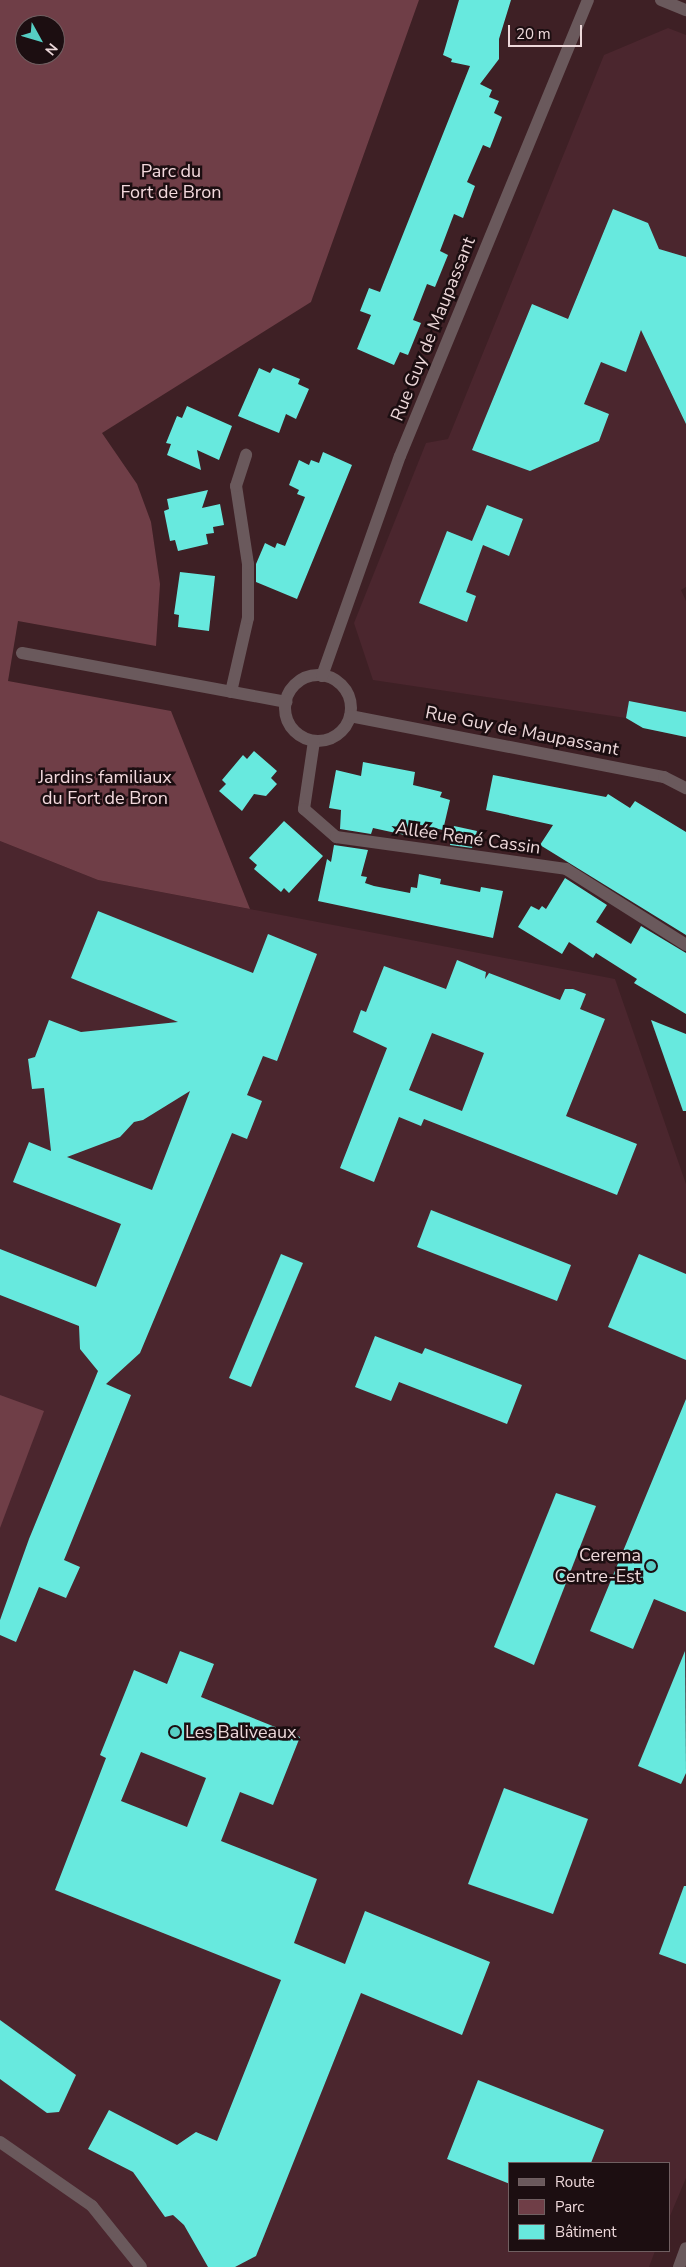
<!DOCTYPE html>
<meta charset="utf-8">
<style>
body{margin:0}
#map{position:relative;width:686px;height:2267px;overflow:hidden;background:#3e2025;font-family:"Nunito Sans",sans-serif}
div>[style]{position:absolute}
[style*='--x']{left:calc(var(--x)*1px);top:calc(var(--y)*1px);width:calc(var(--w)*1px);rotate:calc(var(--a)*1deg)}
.built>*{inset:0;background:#4b262e}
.green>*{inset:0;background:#6f3e47}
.building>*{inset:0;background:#67e9de}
.minor>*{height:12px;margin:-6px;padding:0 6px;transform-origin:6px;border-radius:6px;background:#6a595c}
.minor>.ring{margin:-6px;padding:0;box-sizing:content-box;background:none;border:12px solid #6a595c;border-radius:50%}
.dots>*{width:14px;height:14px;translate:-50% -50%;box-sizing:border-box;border:2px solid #1c0e11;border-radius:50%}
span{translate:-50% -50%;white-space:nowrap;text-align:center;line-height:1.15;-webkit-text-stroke:5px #1c0e11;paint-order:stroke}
.park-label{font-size:18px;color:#f3d9dd}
.street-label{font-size:18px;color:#edd8da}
.poi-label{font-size:18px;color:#edd8da}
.right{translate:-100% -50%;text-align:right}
.left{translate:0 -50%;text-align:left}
.legend{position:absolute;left:508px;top:2162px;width:162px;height:90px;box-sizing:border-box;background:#1c0e11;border:1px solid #705f61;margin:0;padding:6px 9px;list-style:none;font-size:15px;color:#edd8da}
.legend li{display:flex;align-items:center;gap:10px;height:25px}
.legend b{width:25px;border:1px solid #705f61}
.north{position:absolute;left:15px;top:15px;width:50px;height:50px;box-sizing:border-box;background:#1c0e11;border:1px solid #705f61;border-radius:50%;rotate:129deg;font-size:14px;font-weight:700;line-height:20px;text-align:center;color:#edd8da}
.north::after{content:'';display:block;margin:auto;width:18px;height:22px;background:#56cec4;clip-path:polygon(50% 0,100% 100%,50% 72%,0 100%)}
.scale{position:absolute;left:508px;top:25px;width:74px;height:22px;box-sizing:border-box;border:2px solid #edd8da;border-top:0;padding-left:6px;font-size:15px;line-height:18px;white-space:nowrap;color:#edd8da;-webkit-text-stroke:4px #1c0e11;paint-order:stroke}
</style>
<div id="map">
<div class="built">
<div style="clip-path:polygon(668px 28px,686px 35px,686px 587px,681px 590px,686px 601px,686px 737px,643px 728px,626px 718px,373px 680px,354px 623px,426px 443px,448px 439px,604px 55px)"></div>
<div style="clip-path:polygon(0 841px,98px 880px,615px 979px,686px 1184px,686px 2178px,670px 2216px,670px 2163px,510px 2163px,510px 2251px,655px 2251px,649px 2267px,0 2267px)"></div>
</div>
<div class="green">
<div style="clip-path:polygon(evenodd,0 0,419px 0,311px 302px,102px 433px,137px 484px,151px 522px,160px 584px,156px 646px,18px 621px,8px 681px,171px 711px,250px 909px,98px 880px,0 841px,0 0,25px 25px,55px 25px,55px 55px,25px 55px,25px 25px)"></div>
<div style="clip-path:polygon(0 1395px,44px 1411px,0 1528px)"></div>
</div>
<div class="building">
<div style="clip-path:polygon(459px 0,511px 0,499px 39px,499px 59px,480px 84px,492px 90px,489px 97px,499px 101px,494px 113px,502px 117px,490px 148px,483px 145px,467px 182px,475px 186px,463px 218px,454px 214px,440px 251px,448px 255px,435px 287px,427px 284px,413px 320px,421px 323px,408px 355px,400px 352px,394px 365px,357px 349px,371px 315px,360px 311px,369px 288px,380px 292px,470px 66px,451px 62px,452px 59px,443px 55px)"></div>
<div style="clip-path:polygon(613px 209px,648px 223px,659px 249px,686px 257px,686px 424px,641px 330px,626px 372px,601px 362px,584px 404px,609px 414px,599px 441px,530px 471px,472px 450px,532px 304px,568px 319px)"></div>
<div style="clip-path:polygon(259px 368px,270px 373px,273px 368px,300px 379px,298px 384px,309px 389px,296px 419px,286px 414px,279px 433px,238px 416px)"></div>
<div style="clip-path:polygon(187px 406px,232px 426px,219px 460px,197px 450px,201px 470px,167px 455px,171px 444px,166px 443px,177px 416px,182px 418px)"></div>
<div style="clip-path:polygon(323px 452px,352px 465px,297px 599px,256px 582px,256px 564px,265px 543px,275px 548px,277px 543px,285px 546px,301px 507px,305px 497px,297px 494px,299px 490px,289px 485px,299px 460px,309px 465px,311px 460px,319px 463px)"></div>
<div style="clip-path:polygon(208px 490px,202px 508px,220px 504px,224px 525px,213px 527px,214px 533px,206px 534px,208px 544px,178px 551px,175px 540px,170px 541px,164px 511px,169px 509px,167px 499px)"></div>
<div style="clip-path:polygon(487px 505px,523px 519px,509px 556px,483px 545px,466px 592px,476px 596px,467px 622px,419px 603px,447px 531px,472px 541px)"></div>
<div style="clip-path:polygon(180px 572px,215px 576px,209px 631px,178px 627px,179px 615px,174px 614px)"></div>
<div style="clip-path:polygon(629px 701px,686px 712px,686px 737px,643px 728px,626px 718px)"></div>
<div style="clip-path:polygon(254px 751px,277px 771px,271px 778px,277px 784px,266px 796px,254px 794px,242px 811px,219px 791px,226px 784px,222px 780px,243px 755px,247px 759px)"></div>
<div style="clip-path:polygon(363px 762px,415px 772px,413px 785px,442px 792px,440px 797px,450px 800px,443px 830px,417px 824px,414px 837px,373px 828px,371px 834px,340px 829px,341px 810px,329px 808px,336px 770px,361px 776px)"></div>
<div style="clip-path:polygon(493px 775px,606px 797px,608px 794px,630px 808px,635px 801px,686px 832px,686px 935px,540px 845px,553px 825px,486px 810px)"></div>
<div style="clip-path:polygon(284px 821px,323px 856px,289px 893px,284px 888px,281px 892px,254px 869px,257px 865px,249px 858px)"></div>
<div style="clip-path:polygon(454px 826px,477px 831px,472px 848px,450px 845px)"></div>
<div style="clip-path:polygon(334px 845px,368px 850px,361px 876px,367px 877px,365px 883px,374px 886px,410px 893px,411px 887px,417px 888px,419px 874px,441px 879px,440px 884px,480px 892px,481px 887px,503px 891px,493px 938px,318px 901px,327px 859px,331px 862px)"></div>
<div style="clip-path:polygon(565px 878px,607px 905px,596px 922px,631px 944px,641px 926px,686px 953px,686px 1014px,634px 983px,637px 979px,596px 953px,593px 958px,569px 942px,562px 954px,518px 927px,531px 906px,539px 910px,542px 906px,546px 909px)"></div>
<div style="clip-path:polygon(evenodd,98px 911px,253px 973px,268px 934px,317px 954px,277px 1061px,263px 1056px,247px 1095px,262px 1101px,247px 1139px,232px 1133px,140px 1353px,106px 1384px,131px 1395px,64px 1560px,80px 1567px,66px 1598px,39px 1587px,16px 1642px,0 1635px,0 1620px,29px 1539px,98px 1371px,80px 1349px,79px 1326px,0 1295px,0 1249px,96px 1287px,121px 1224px,13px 1182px,29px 1142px,51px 1151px,44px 1088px,32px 1089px,28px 1059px,35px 1057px,49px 1020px,81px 1032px,178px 1022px,71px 978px,98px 911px,190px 1091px,152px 1190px,67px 1157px,120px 1137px,134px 1122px,143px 1120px,190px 1091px)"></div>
<div style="clip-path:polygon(evenodd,457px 960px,486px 972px,485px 979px,489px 973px,560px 1000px,565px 989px,573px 989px,586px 994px,580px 1009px,605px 1019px,566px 1116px,637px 1144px,617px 1195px,424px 1119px,421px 1126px,399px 1117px,374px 1182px,340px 1168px,387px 1048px,353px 1032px,361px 1010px,366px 1012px,384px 966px,446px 989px,457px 960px,432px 1033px,484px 1053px,462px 1111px,409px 1090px,432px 1033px)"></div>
<div style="clip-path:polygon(651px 1020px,686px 1034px,686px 1111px,683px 1111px)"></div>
<div style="clip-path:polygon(431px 1210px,571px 1265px,557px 1301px,417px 1247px)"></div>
<div style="clip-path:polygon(281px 1254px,303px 1263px,251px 1387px,229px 1378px)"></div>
<div style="clip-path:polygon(639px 1254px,686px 1274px,686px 1360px,608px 1327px)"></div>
<div style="clip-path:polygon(375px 1336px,422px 1354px,425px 1348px,522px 1385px,507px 1424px,399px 1382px,391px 1401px,355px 1387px)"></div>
<div style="clip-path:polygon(686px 1399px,686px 1612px,654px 1599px,633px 1649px,590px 1631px)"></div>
<div style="clip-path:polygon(556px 1493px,596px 1506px,534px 1665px,494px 1647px)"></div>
<div style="clip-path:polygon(evenodd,180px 1651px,214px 1664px,201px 1697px,300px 1737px,273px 1805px,240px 1792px,221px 1841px,317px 1879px,294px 1943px,345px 1964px,365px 1911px,490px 1962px,462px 2035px,361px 1993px,256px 2256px,235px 2267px,208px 2267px,184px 2225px,173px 2215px,165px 2217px,133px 2172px,88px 2149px,109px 2110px,177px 2145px,196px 2132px,217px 2141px,281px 1980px,55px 1890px,106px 1758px,100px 1755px,134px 1670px,167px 1684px,180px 1651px,141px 1752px,206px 1778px,187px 1827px,121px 1801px,141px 1752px)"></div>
<div style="clip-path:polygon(685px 1651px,686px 1773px,681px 1784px,638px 1766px)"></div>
<div style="clip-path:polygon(504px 1788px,588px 1819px,553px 1914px,468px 1884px)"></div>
<div style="clip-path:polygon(684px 1886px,686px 1886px,686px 1964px,659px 1954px)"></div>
<div style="clip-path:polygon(0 2020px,76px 2075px,59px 2112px,47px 2113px,0 2079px)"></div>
<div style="clip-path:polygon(478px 2080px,604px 2130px,591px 2163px,510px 2163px,510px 2184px,447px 2159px)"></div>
</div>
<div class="minor">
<div style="--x:661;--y:0;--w:27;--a:22"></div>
<div style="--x:22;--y:653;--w:269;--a:10.5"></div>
<div class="ring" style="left:285px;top:675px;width:54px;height:54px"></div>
<div style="--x:322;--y:676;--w:233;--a:-70.5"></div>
<div style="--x:400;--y:456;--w:493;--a:-67.6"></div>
<div style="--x:231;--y:692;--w:76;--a:-77.1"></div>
<div style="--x:248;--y:618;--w:54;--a:-90"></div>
<div style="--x:248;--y:564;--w:79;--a:-98.7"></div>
<div style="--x:236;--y:486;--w:33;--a:-72"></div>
<div style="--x:350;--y:716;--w:320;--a:11"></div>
<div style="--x:664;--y:777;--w:25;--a:27"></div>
<div style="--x:314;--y:741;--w:69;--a:98.4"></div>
<div style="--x:304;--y:809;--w:43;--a:41.2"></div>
<div style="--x:336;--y:837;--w:232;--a:7.9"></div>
<div style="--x:566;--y:869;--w:142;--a:32.3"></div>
<div style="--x:0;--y:2142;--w:112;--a:34.8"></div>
<div style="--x:92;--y:2206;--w:78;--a:51.2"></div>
<div style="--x:679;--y:2267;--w:20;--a:-70"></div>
</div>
<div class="dots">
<div style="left:651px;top:1566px;background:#56cec4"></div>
<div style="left:175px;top:1732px;background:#56cec4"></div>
</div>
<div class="park-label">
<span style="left:171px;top:182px">Parc du<br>Fort de Bron</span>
<span style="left:105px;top:788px">Jardins familiaux<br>du Fort de Bron</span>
</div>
<div class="street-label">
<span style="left:433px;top:329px;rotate:-68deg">Rue Guy de Maupassant</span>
<span style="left:522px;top:731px;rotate:11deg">Rue Guy de Maupassant</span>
<span style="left:468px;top:838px;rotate:8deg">Allée René Cassin</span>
</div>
<div class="poi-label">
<span class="right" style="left:641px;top:1566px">Cerema<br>Centre-Est</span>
<span class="left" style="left:185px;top:1732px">Les Baliveaux</span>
</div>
<ul class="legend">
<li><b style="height:6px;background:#6a595c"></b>Route</li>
<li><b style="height:14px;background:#6f3e47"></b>Parc</li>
<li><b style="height:14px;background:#67e9de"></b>Bâtiment</li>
</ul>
<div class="north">N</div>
<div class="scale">20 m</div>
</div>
